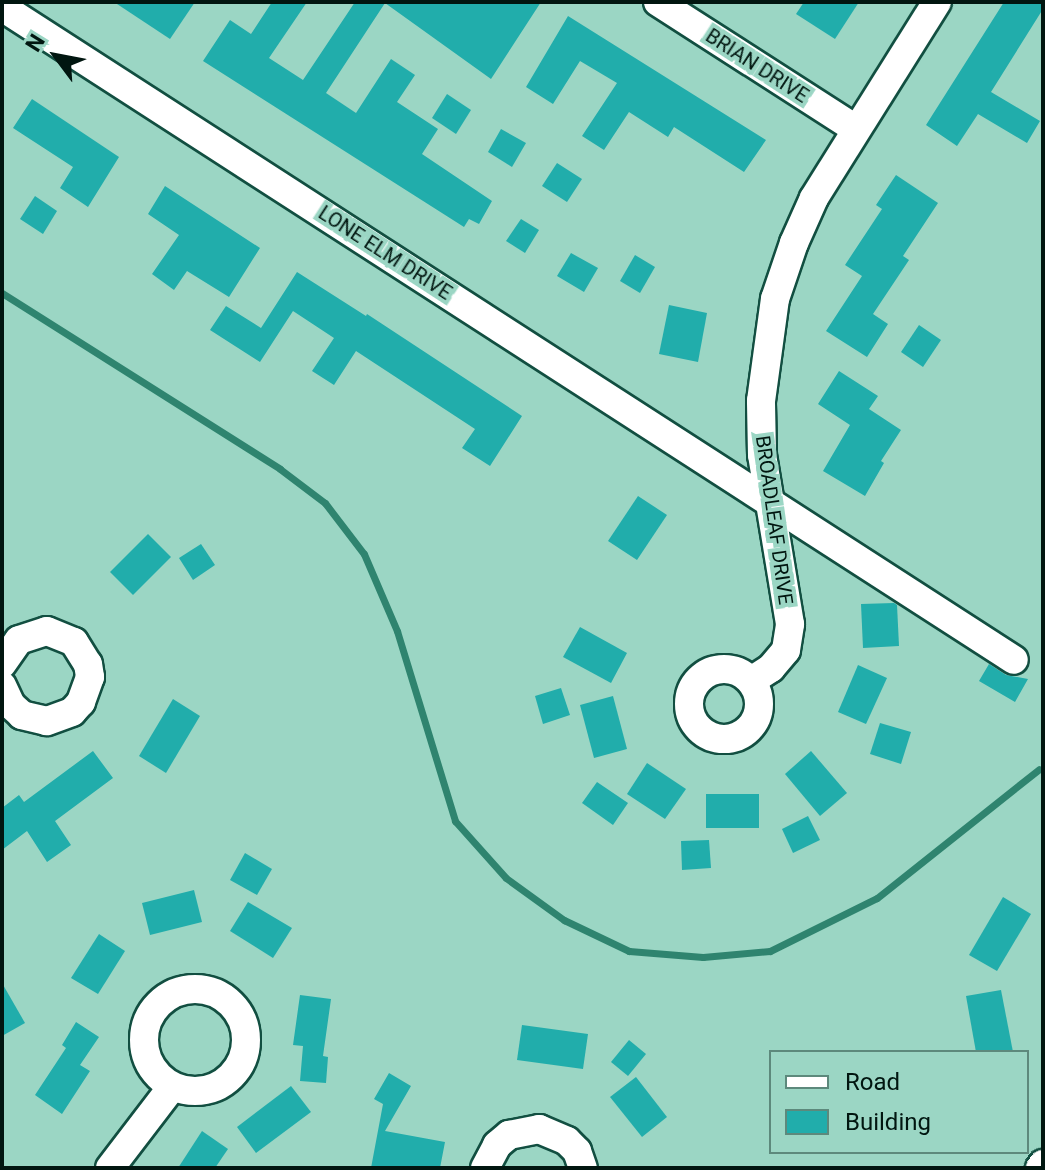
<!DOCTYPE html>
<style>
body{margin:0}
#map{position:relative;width:1045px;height:1170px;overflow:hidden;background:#9bd6c4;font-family:Roboto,sans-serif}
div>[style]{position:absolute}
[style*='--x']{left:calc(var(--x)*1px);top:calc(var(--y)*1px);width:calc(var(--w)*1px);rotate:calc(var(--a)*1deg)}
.stream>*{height:7px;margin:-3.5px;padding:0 3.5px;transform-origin:3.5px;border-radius:3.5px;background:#2f846f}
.building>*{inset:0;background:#21adab}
.roads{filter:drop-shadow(2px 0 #124f41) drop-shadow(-2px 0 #124f41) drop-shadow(0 2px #124f41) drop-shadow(0 -2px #124f41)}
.minor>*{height:28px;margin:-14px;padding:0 14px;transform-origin:14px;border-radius:14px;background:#fff}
.minor>.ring{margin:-14px;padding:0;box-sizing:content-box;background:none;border:28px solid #fff;border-radius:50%}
span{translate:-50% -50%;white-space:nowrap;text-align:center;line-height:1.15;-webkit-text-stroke:8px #9bd6c4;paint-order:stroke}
.street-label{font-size:20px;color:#011610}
.frame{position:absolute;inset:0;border:4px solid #011610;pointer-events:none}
.legend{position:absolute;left:769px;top:1050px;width:260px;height:104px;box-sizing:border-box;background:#9bd6c4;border:2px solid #5d897c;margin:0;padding:10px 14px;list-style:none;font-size:24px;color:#011610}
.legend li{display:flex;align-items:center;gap:16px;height:40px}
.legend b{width:40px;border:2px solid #5d897c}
.north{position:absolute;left:16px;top:16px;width:80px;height:80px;-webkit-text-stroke:6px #9bd6c4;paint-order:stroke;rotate:302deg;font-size:22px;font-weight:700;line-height:32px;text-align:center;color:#011610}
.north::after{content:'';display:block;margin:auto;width:28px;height:36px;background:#011610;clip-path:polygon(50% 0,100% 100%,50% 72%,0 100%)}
</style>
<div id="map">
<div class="stream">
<div style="--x:2;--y:293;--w:329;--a:32.3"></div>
<div style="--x:280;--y:469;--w:56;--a:37.1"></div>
<div style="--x:325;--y:503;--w:64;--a:52.6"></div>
<div style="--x:364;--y:554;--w:84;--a:66.8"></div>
<div style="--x:397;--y:631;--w:199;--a:73"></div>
<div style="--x:455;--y:821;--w:76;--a:48.2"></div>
<div style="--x:506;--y:878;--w:72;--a:35.9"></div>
<div style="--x:564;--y:920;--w:72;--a:25.5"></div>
<div style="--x:629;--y:951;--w:74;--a:4.6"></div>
<div style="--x:703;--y:957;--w:67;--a:-5.1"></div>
<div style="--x:770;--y:951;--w:119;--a:-26.4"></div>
<div style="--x:877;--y:898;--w:207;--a:-38.5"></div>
</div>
<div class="building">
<div style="clip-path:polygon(114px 2px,195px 2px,170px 39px)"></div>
<div style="clip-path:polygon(272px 2px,307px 2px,269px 58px,303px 80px,355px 2px,541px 2px,491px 79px,385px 3px,326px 93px,356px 113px,391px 59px,415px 75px,397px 102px,438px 129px,422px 154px,492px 201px,479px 224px,469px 219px,464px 227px,203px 61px,230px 20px,251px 34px)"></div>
<div style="clip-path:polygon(804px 2px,859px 2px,835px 39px,796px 14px)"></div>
<div style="clip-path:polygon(1004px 2px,1043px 2px,1043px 9px,991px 92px,1040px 121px,1027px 143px,978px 114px,957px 146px,926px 125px)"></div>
<div style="clip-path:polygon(568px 16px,766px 140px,744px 172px,674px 127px,668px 137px,629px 112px,604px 150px,582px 136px,617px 83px,580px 61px,553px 104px,526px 87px)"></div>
<div style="clip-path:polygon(447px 94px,471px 110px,456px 134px,432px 118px)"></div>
<div style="clip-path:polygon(32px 99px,119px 157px,88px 207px,60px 188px,73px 167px,13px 128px)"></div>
<div style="clip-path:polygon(501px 129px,526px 143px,512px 167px,488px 152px)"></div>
<div style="clip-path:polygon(557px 163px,582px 179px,567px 202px,542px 186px)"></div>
<div style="clip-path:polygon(896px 175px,938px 203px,903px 256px,909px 260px,873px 314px,888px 324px,867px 357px,826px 331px,862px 276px,845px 265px,882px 209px,876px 205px)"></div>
<div style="clip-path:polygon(165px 186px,260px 248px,229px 297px,187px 271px,174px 290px,152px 274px,179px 235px,148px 214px)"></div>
<div style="clip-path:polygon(35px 196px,57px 211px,43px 234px,20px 219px)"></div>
<div style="clip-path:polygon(521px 219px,539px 230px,525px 253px,506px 241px)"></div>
<div style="clip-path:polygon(571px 253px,598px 268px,584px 292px,557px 276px)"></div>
<div style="clip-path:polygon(635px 255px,655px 267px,640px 293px,620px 281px)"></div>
<div style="clip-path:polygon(297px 272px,366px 316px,367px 314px,522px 416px,490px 466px,462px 448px,475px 429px,356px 351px,334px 385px,312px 371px,334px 338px,293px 311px,260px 362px,210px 330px,226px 306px,261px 328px)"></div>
<div style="clip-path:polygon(669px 305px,707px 313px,698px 362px,659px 354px)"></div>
<div style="clip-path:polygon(919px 325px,941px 340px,923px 367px,901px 352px)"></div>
<div style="clip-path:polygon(839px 371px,878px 396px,869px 409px,901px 430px,881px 461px,884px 463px,865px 496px,823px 471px,850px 425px,818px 404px)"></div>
<div style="clip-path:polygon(638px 496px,667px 515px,637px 560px,608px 541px)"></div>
<div style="clip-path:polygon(148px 534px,171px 557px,133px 595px,110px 572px)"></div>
<div style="clip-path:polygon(201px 544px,215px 565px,193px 580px,179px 558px)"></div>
<div style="clip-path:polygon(894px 603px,897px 605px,899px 646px,863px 648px,861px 604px)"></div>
<div style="clip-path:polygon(580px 627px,627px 653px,611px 683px,563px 657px)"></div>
<div style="clip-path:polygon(989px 664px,1006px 675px,1028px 679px,1015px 702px,979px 681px)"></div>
<div style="clip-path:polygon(858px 665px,887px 678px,866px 724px,838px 712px)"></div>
<div style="clip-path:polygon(561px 688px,570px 715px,543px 724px,535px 696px)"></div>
<div style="clip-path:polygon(613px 696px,627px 749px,594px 758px,580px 705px)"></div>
<div style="clip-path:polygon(173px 699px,200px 716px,166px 773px,139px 756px)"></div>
<div style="clip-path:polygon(880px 723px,911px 732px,901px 764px,870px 754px)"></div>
<div style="clip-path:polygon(93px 751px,113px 778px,55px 821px,71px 845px,47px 862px,27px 831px,2px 850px,2px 808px,19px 795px,24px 802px)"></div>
<div style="clip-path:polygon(811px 751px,847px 793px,820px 816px,785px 774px)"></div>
<div style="clip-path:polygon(647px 763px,686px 789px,665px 819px,627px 794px)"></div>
<div style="clip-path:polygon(597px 782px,628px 803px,613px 825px,582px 803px)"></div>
<div style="clip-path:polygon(706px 794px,759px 794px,759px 828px,706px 828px)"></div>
<div style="clip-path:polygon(808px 816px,820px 840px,793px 853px,782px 829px)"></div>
<div style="clip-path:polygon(709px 840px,711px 868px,682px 870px,681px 841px)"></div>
<div style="clip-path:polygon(245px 853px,272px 869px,257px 895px,230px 880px)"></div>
<div style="clip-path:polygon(194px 890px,202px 922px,150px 935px,142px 903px)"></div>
<div style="clip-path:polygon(1003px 897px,1031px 914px,997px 971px,969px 955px)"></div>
<div style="clip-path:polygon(248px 902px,292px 928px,273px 958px,230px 931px)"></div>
<div style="clip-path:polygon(99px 934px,125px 951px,98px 994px,71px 978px)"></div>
<div style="clip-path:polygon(2px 983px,25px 1023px,2px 1036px)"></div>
<div style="clip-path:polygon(1001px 990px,1013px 1052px,976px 1052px,966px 996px)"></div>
<div style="clip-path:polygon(300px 995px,331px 999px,323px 1056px,328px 1057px,326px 1083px,300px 1081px,303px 1046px,293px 1045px)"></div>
<div style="clip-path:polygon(76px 1022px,99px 1037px,80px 1065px,90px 1071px,62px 1114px,35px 1095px,66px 1048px,62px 1045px)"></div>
<div style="clip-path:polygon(522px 1025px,588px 1034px,583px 1069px,517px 1060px)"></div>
<div style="clip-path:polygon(629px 1040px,646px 1054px,628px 1076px,611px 1062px)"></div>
<div style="clip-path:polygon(389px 1073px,411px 1086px,385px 1131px,445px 1142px,440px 1168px,371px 1168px,383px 1104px,374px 1099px)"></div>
<div style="clip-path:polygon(636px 1077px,667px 1117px,642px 1137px,610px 1097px)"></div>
<div style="clip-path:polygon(291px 1086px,311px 1112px,256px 1153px,237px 1127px)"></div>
<div style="clip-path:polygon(202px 1131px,228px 1149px,215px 1168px,178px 1168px)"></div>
</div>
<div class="roads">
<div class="minor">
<div style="--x:658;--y:2;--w:235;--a:32.7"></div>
<div style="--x:2;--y:7;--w:1204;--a:32.83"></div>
<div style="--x:2;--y:664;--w:29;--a:-55"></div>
<div style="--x:19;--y:640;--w:29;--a:-18"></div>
<div style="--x:47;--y:631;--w:29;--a:22"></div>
<div style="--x:74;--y:642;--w:26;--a:58"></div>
<div style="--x:88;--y:664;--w:13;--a:81"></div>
<div style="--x:90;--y:677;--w:27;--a:110"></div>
<div style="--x:81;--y:702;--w:13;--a:132"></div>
<div style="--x:72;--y:712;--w:27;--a:160"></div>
<div style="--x:47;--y:721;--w:26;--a:-167"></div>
<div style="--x:22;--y:715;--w:15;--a:-138"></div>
<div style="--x:11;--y:705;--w:21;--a:-115"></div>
<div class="ring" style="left:689px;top:669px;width:42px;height:42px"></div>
<div style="--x:751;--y:681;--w:24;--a:-33"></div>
<div style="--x:771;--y:668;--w:23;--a:-50"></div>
<div style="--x:786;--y:650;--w:26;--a:-81"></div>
<div style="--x:790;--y:624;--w:171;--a:-99.4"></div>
<div style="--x:762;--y:455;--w:54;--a:-91.1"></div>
<div style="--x:761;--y:401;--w:103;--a:-82.2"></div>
<div style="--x:775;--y:299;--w:59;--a:-71.3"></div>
<div style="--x:794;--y:243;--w:49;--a:-66"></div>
<div style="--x:814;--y:198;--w:231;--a:-57.9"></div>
<div class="ring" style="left:144px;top:989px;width:74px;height:74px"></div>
<div style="--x:110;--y:1168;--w:102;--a:-52.6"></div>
<div style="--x:485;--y:1168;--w:26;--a:-62"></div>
<div style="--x:497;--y:1145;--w:16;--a:-40"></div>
<div style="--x:509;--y:1135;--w:31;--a:-11"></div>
<div style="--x:539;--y:1129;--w:30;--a:23"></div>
<div style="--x:567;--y:1141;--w:14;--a:45"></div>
<div style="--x:577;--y:1151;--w:18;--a:71"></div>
<div style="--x:1040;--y:1168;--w:5;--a:-53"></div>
</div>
</div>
<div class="street-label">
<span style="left:757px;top:66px;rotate:33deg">BRIAN DRIVE</span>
<span style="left:385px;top:253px;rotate:33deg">LONE ELM DRIVE</span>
<span style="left:774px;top:520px;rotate:82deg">BROADLEAF DRIVE</span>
</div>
<div class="frame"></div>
<ul class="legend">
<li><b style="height:10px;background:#fff"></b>Road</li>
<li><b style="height:22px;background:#21adab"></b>Building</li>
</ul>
<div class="north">N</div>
</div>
